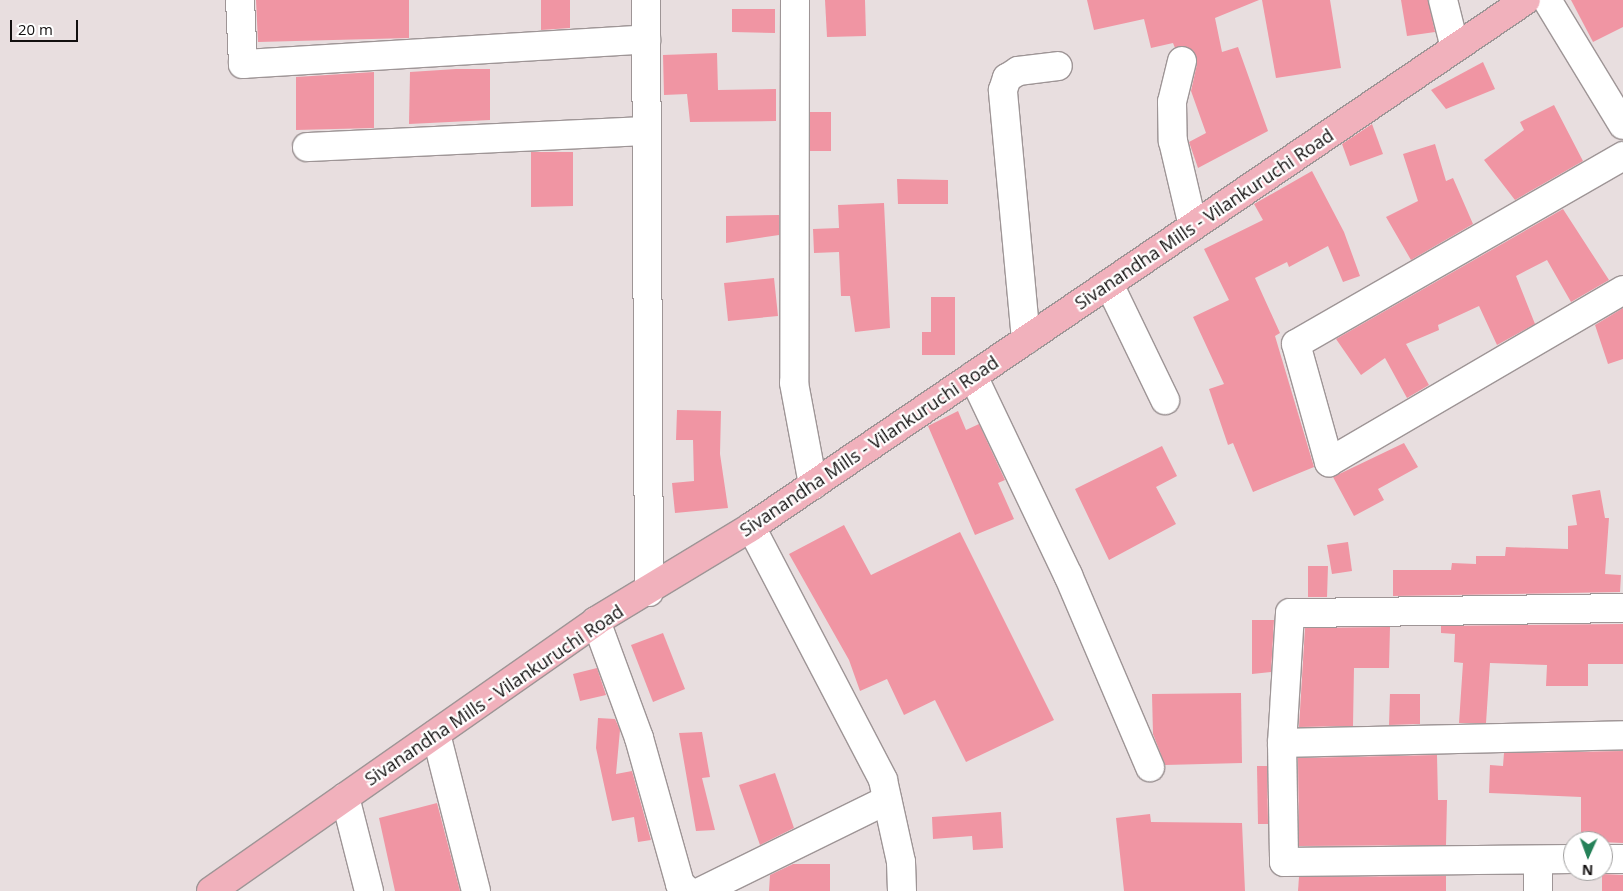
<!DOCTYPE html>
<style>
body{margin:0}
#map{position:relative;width:1623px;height:891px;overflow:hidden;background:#e8dedf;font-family:"Open Sans",sans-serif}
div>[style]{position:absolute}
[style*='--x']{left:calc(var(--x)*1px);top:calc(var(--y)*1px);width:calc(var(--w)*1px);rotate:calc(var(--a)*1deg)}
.building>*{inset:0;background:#f095a3}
.roads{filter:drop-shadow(1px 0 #9e9596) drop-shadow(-1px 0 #9e9596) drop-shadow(0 1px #9e9596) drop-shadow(0 -1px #9e9596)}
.minor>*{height:28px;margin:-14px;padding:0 14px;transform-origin:14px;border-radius:14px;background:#fff}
.major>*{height:28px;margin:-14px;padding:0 14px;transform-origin:14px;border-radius:14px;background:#f1b1bc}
span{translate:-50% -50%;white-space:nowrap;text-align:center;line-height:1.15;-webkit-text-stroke:4.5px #fff;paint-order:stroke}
.street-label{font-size:18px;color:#120f0f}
.north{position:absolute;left:1563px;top:831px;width:50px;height:50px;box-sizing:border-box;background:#fff;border:1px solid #a09f9f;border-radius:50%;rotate:182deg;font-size:14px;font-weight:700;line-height:20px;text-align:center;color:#120f0f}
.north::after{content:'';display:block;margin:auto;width:18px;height:22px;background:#258158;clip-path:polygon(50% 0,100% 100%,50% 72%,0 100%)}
.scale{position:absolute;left:10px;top:20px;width:68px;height:22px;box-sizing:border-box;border:2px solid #120f0f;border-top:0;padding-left:6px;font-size:15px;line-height:18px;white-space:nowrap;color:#120f0f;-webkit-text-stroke:4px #fff;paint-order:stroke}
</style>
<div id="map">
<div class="building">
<div style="clip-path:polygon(256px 0,409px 0,409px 38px,258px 42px)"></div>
<div style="clip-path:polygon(541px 0,570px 0,570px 28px,541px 30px)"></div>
<div style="clip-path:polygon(825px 0,865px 0,866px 36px,827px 37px)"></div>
<div style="clip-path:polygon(1087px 0,1259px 0,1215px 18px,1222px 52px,1238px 47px,1268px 131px,1198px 168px,1189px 142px,1206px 133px,1191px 91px,1197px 64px,1193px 50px,1175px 48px,1173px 43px,1151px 48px,1144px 19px,1094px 30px)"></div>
<div style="clip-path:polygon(1262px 0,1330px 0,1341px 68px,1276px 78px)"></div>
<div style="clip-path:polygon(1401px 0,1428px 0,1435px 32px,1407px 36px)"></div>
<div style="clip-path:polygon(1571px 0,1623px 0,1623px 27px,1593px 42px)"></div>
<div style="clip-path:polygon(732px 9px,775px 9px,775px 33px,732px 32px)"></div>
<div style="clip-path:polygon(717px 53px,718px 90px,776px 89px,776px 121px,690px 122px,687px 94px,664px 95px,663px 55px)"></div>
<div style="clip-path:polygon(1483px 62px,1495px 89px,1446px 109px,1431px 90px)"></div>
<div style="clip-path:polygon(456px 69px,490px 69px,490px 120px,409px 124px,410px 72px)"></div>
<div style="clip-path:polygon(374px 72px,374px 128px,296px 130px,296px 77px)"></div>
<div style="clip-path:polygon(1554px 105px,1583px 161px,1515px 200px,1484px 160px,1524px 130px,1520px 122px)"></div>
<div style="clip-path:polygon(810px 112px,831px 112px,831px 151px,810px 151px)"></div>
<div style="clip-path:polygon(1372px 124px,1383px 154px,1350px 166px,1342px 144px)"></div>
<div style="clip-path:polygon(1435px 144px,1446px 181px,1453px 178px,1473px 224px,1411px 260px,1386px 217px,1418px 201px,1403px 154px)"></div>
<div style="clip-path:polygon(531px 152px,573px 152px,573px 206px,531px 207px)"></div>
<div style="clip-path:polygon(1312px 171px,1344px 232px,1360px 276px,1343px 282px,1328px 246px,1289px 267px,1287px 262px,1255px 278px,1280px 333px,1275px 336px,1314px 467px,1253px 492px,1233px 443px,1228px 445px,1209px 389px,1224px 384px,1193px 317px,1229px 300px,1204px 249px,1263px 220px,1254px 204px)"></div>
<div style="clip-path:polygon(897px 179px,948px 180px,948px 204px,898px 204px)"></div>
<div style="clip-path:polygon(884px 203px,890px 328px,855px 332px,850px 296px,841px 296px,839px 252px,814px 253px,813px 229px,839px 228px,838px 205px)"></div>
<div style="clip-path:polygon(1563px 209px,1609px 280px,1571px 302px,1547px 260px,1516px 276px,1535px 324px,1497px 345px,1479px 306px,1438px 325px,1439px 330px,1406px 344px,1429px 385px,1407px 398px,1385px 358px,1361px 375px,1336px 339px)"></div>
<div style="clip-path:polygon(779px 215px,779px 235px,726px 243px,726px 216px)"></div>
<div style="clip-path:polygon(774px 278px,778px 316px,728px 321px,724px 283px)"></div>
<div style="clip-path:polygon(931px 297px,955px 297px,955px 355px,922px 355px,922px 332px,931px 332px)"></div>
<div style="clip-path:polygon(1623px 308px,1623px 359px,1608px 364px,1595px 325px)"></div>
<div style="clip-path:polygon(677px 410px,721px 411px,720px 454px,728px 508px,675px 513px,672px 483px,694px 481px,693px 440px,676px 440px)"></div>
<div style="clip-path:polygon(958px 411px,966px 430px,979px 424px,1005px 480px,998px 483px,1014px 519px,975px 535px,928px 426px)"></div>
<div style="clip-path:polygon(1404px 443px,1418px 467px,1378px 489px,1384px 500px,1354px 516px,1333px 477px)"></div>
<div style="clip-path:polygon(1162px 446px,1177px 476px,1156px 487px,1176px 524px,1109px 560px,1075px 489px)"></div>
<div style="clip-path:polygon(1600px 490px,1605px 518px,1609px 518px,1605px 574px,1621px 575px,1620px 592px,1393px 596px,1393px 570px,1451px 570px,1452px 563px,1476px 564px,1476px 556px,1505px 556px,1506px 547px,1568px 549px,1568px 526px,1577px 525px,1572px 495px)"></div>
<div style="clip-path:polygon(844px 525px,871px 575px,960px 532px,1054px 720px,966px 762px,935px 700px,904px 715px,887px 679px,860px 691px,849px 660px,789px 554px)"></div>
<div style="clip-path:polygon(1348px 542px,1352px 571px,1332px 574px,1327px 545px)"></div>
<div style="clip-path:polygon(1308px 566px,1328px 566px,1327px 597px,1308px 597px)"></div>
<div style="clip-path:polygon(1252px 620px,1274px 620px,1271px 672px,1252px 674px)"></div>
<div style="clip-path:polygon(1623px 624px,1623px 664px,1588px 664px,1588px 686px,1546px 686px,1547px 665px,1490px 663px,1486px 723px,1459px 723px,1463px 663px,1454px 662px,1455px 634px,1441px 633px,1441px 626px)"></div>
<div style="clip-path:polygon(1390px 627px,1389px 668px,1354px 668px,1353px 726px,1299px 727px,1305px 628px)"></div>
<div style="clip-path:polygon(663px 633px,685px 689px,653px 702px,631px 645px)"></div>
<div style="clip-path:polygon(597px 668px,606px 695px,580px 701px,573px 674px)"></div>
<div style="clip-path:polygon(1241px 693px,1242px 763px,1165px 765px,1153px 734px,1152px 694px)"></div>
<div style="clip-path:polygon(1390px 694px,1420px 694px,1420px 724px,1389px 725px)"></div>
<div style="clip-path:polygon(598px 718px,615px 719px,620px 730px,616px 774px,632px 771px,651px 840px,638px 842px,634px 817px,612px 821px,596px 748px)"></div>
<div style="clip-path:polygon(702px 732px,710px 777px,702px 778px,715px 830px,696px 831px,679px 733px)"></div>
<div style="clip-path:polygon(1623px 751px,1623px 843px,1581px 841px,1581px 797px,1489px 793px,1490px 765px,1503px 766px,1504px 753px)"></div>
<div style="clip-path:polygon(1437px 755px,1438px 800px,1447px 800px,1446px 845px,1299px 846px,1298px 758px)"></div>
<div style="clip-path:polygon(1257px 766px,1267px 766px,1268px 824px,1258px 824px)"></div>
<div style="clip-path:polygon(775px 773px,794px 828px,760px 845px,739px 785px)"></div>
<div style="clip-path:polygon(437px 803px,460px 891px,395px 891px,379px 818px)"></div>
<div style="clip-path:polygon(1001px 812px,1003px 848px,973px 850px,972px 836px,933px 839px,932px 817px)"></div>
<div style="clip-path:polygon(1150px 814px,1151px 822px,1242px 823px,1245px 891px,1124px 891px,1116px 818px)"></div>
<div style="clip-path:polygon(793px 864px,830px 864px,830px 891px,769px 891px,770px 875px)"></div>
<div style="clip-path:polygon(1602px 874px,1623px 875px,1623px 891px,1602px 891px)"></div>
<div style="clip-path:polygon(1446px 876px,1446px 891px,1298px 891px,1299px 877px)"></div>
</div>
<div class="roads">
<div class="minor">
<div style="--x:240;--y:0;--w:64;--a:87.3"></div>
<div style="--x:243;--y:64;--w:404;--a:-3.5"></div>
<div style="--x:646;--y:0;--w:592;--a:89.71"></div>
<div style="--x:795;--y:0;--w:383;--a:90.1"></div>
<div style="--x:794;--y:383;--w:104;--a:79.4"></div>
<div style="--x:1443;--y:0;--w:49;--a:76"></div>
<div style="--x:1547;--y:0;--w:146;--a:58.7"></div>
<div style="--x:1182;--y:61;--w:42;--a:103.7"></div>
<div style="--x:1172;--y:102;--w:39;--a:89"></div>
<div style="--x:1173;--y:141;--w:87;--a:76.8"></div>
<div style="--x:307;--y:147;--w:340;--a:-2.7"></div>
<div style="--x:1623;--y:156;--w:377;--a:150.1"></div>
<div style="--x:1296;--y:344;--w:123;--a:74.4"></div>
<div style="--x:1329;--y:462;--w:341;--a:-30.3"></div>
<div style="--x:1109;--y:284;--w:129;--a:64.2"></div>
<div style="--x:1026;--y:340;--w:251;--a:-95.3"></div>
<div style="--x:1003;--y:90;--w:13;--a:-72"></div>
<div style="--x:1007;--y:78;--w:13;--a:-32"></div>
<div style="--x:1018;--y:71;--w:40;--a:-7.1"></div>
<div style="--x:973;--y:376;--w:221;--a:64.5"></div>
<div style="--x:1068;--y:575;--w:209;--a:66.9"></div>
<div style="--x:751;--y:527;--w:285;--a:62.4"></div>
<div style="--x:883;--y:780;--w:84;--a:77.6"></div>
<div style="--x:901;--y:862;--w:29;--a:88"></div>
<div style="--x:1623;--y:608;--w:333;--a:179.1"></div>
<div style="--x:1290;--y:613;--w:130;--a:93.5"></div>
<div style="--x:1282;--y:743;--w:341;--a:-1.3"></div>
<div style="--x:596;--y:621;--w:125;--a:69.8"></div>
<div style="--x:639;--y:738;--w:152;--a:74.3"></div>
<div style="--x:680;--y:884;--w:11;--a:41"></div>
<div style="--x:436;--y:734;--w:162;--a:75.7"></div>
<div style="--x:1282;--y:743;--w:119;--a:89"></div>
<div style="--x:1284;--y:862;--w:289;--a:-0.6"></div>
<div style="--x:345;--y:797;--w:97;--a:75.7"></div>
<div style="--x:1603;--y:859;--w:20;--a:0"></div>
<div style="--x:1538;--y:860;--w:31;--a:90"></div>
<div style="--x:702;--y:891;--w:206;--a:-26.2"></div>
</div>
<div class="major">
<div style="--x:211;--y:891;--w:470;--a:-35"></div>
<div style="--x:596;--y:621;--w:181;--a:-31.2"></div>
<div style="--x:751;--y:527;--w:937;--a:-34.22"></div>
</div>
</div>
<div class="street-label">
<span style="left:1204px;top:219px;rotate:-34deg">Sivanandha Mills - Vilankuruchi Road</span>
<span style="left:869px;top:446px;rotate:-34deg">Sivanandha Mills - Vilankuruchi Road</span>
<span style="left:494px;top:695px;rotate:-34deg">Sivanandha Mills - Vilankuruchi Road</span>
</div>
<div class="north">N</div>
<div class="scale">20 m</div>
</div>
